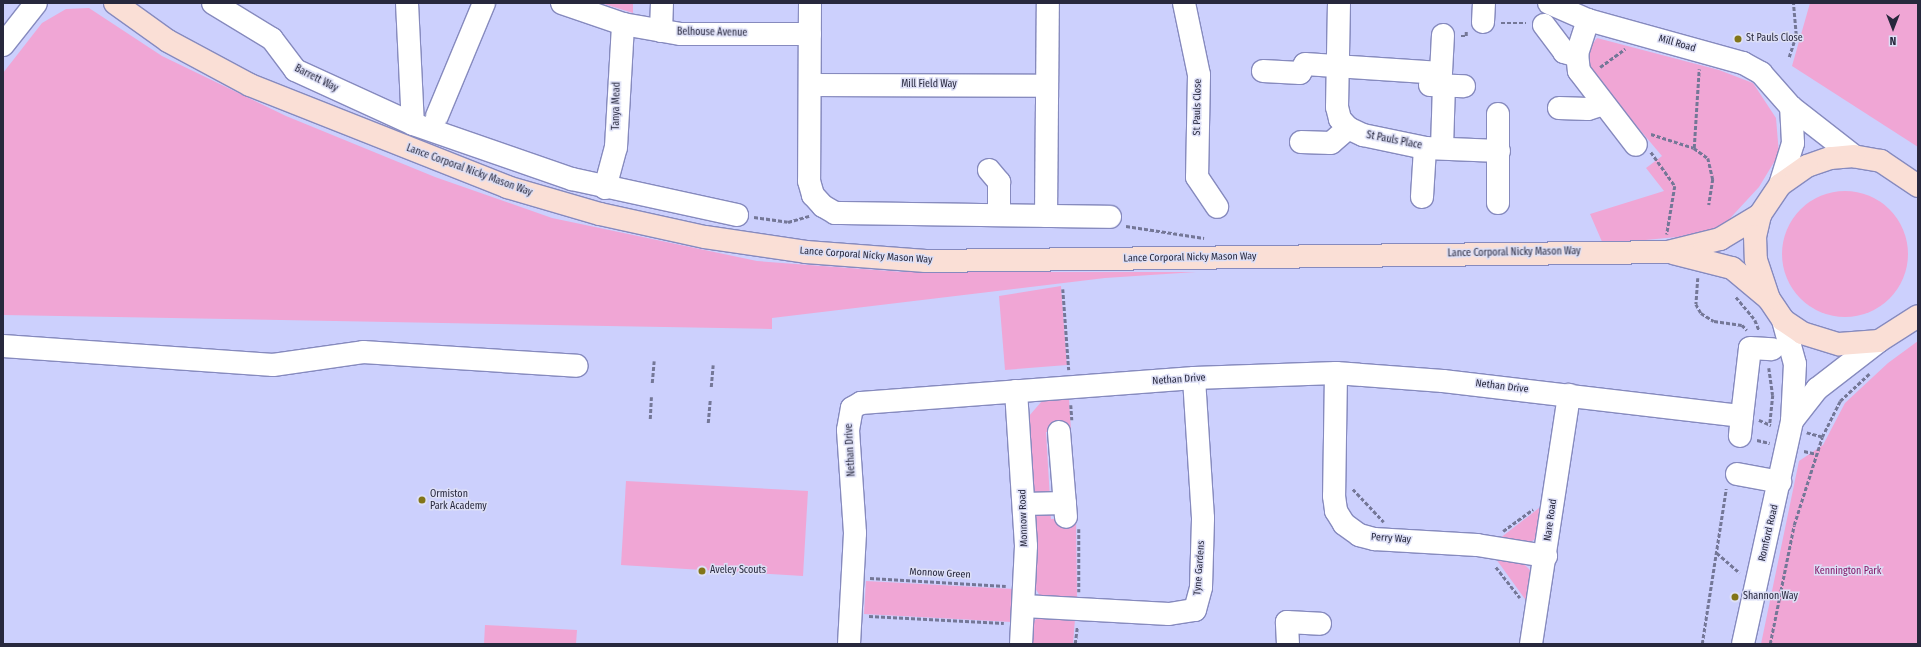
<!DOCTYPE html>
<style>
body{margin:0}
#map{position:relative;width:1921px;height:647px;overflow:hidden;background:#ccd0fd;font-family:"Fira Sans Condensed",sans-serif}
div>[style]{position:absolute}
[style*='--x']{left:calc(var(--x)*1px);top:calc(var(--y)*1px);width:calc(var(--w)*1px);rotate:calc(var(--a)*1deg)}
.green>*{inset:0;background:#f0a6d5}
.round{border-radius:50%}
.path>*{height:2.5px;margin-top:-1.25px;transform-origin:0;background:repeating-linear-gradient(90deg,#747797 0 4px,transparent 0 6px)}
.roads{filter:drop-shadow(1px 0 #868abe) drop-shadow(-1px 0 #868abe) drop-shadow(0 1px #868abe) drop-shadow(0 -1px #868abe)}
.minor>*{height:22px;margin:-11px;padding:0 11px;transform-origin:11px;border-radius:11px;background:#fff}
.major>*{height:22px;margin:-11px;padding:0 11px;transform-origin:11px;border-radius:11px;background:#fadfd6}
.dots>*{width:11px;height:11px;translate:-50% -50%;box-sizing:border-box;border:2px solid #dddff6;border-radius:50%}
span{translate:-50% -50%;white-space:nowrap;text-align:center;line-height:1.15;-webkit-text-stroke:3px #dddff6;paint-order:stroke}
.street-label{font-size:10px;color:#27283d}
.poi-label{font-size:10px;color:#27283d}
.left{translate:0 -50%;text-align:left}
.park-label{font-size:10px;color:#831767}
.frame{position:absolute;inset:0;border:4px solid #27283d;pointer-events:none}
.north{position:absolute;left:1873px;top:8px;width:40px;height:40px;-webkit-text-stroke:3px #dddff6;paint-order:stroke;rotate:180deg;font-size:11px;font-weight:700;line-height:16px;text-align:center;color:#27283d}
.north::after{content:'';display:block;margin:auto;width:14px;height:18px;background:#27283d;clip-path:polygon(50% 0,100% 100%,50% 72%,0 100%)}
</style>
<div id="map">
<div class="green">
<div style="clip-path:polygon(601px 3px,633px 3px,633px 13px)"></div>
<div style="clip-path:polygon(1810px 3px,1918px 3px,1918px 147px,1792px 66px)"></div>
<div style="clip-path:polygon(89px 8px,162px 56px,286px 116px,435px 177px,552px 218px,757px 261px,903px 272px,1196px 272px,1105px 278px,772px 318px,772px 329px,3px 315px,3px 73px,42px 23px,66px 9px)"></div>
<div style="clip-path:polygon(1597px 38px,1719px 70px,1753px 83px,1776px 118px,1779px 154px,1759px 187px,1722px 227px,1677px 237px,1603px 244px,1590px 214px,1664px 191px,1646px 168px,1662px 156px,1586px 66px,1585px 54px)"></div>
<div class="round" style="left:1782px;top:191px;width:126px;height:126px"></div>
<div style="clip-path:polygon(1061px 286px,1067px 365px,1005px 370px,999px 296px)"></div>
<div style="clip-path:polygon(1918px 341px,1918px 644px,1761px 644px,1799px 461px,1823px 445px,1845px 403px,1888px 363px)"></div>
<div style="clip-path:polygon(1069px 399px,1071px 430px,1046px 432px,1050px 499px,1033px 500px,1024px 422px,1029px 422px,1029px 416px,1042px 401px)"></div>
<div style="clip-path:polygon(626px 481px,808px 491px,803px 576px,621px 565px)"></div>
<div style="clip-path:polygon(1539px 508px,1542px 511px,1537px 538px,1529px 543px,1499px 539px)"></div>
<div style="clip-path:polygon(1034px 509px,1050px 509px,1051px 519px,1076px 517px,1077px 597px,1040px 596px,1032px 583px)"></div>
<div style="clip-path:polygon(1496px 559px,1524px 564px,1532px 572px,1527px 602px)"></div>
<div style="clip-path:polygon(866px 581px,1014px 589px,1012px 622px,864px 614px)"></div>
<div style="clip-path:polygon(1038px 617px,1075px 619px,1073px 644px,1028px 644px,1030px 626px)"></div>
<div style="clip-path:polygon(485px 625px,577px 630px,576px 644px,484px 644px)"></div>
</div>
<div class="path">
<div style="--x:1501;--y:23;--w:25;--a:0"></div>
<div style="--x:1461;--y:36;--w:5;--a:0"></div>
<div style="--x:1466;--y:36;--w:6;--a:-90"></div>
<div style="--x:1789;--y:57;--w:23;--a:-72"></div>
<div style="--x:1796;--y:35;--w:32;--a:-95"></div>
<div style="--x:1600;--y:67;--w:31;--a:-36"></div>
<div style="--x:1651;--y:134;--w:45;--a:18"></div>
<div style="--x:1694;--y:148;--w:17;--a:36"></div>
<div style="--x:1708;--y:158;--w:22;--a:77"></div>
<div style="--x:1713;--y:179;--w:26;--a:99"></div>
<div style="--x:1694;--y:148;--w:79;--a:-86.4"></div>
<div style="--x:1651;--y:152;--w:42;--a:54.8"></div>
<div style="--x:1675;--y:186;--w:49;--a:99.5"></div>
<div style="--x:754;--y:217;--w:34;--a:8"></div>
<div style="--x:788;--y:222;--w:22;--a:-16"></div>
<div style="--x:1126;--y:226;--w:79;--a:8.7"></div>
<div style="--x:1698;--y:278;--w:26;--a:94"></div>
<div style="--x:1696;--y:304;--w:10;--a:61"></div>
<div style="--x:1701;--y:313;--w:15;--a:32"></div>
<div style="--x:1714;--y:321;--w:28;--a:8"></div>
<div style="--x:1742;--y:325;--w:7;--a:45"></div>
<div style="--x:1063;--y:289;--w:81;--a:85.8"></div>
<div style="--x:1736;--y:297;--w:30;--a:50"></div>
<div style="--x:1755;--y:320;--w:11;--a:68"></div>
<div style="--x:1769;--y:368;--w:27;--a:82"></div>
<div style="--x:1773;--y:395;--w:30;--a:96"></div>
<div style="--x:652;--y:383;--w:22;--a:-85"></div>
<div style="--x:711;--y:387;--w:22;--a:-85"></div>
<div style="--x:1071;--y:405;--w:15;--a:86"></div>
<div style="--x:650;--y:419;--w:22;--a:-87"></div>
<div style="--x:1759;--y:420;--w:13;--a:23"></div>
<div style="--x:708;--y:423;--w:23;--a:-85"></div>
<div style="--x:1822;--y:437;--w:40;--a:-63.4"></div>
<div style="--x:1840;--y:401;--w:40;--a:-43"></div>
<div style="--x:1757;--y:440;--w:13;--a:13"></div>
<div style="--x:1804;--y:451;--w:13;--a:13"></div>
<div style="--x:1353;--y:489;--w:45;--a:46.8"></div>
<div style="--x:1079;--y:529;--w:63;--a:90"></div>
<div style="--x:1503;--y:531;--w:37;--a:-36"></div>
<div style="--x:1717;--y:553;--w:30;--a:41"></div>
<div style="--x:1496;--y:567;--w:39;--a:52"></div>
<div style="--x:870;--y:578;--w:136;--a:3.4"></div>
<div style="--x:869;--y:616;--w:135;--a:3"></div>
<div style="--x:1075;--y:644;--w:17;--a:-83"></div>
<div style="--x:1702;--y:644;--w:157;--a:-81.2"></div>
<div style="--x:1770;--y:644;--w:121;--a:-78.6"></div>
<div style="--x:1794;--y:525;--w:92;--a:-72.3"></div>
<div style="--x:1822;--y:437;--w:16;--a:-165"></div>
</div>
<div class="roads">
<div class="minor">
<div style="--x:213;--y:3;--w:69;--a:31.4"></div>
<div style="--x:272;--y:39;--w:39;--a:53"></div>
<div style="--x:295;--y:70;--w:130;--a:24.6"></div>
<div style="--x:407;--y:3;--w:121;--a:87.2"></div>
<div style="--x:413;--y:124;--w:168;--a:19.1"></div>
<div style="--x:572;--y:179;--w:169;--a:12.3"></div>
<div style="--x:562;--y:3;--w:65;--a:19"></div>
<div style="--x:623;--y:24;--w:59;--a:9.8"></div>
<div style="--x:681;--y:34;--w:129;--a:0"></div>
<div style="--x:810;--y:3;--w:178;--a:90.3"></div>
<div style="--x:809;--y:181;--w:15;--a:74"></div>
<div style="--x:813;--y:195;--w:15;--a:48"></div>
<div style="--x:823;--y:206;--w:14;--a:30"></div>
<div style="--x:835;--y:213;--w:275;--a:0.8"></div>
<div style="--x:1184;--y:3;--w:74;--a:78.2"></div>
<div style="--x:1199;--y:75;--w:102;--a:91.1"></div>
<div style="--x:1197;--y:177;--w:36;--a:56"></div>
<div style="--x:1339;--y:3;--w:104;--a:91.1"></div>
<div style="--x:1337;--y:107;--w:12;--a:76"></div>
<div style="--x:1340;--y:119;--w:12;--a:48"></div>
<div style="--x:1348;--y:128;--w:17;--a:25"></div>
<div style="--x:1363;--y:135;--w:63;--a:11.8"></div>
<div style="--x:1425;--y:148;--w:74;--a:2.3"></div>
<div style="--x:1549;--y:3;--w:43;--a:23.6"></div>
<div style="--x:1588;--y:20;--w:161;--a:15.5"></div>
<div style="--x:1743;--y:63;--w:21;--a:29"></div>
<div style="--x:1761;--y:73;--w:45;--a:48.6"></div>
<div style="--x:1791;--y:107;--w:80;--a:37.9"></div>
<div style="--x:1588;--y:20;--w:35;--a:108"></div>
<div style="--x:1577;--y:53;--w:18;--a:84"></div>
<div style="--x:1579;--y:71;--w:93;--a:52.4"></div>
<div style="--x:1483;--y:22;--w:19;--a:-87"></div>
<div style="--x:1544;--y:25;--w:34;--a:53"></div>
<div style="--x:1564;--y:52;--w:14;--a:17"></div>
<div style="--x:661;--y:31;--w:28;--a:-88"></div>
<div style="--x:3;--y:45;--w:53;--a:-51.8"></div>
<div style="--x:1263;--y:71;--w:37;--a:3"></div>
<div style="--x:1300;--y:73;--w:10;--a:-61"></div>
<div style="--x:1305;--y:64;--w:136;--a:3.8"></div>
<div style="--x:1441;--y:73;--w:38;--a:-87"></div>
<div style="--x:810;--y:85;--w:237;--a:0.2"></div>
<div style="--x:1430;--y:85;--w:34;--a:2"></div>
<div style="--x:1559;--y:108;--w:29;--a:2"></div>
<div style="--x:1588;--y:109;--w:16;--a:-18"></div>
<div style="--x:1498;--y:114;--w:89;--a:90"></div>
<div style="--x:437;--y:116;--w:122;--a:-67.4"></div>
<div style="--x:1301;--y:142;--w:30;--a:2"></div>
<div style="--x:1331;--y:143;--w:23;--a:-41"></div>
<div style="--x:1442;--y:148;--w:62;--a:-88.2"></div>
<div style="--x:989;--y:170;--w:16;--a:50"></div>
<div style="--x:999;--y:182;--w:33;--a:90"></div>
<div style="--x:1780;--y:185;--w:44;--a:-72.8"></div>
<div style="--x:1793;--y:143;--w:36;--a:-93"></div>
<div style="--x:605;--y:188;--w:42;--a:-75"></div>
<div style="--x:616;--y:147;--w:123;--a:-86.7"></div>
<div style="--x:1422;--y:197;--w:49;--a:-86.5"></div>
<div style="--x:1046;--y:216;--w:213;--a:-89.5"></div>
<div style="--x:3;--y:346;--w:271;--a:4"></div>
<div style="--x:273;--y:365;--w:91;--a:-8.2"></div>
<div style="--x:363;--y:352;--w:214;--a:3.7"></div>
<div style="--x:1336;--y:373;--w:123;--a:90.9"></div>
<div style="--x:1334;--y:496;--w:15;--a:82"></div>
<div style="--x:1336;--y:511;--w:15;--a:58"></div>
<div style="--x:1344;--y:524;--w:19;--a:36"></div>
<div style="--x:1359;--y:535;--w:16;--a:15"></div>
<div style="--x:1374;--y:539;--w:103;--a:3.3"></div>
<div style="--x:1477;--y:545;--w:70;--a:9.1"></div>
<div style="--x:1016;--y:391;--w:155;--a:86.3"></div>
<div style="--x:1026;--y:546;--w:98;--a:92.9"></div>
<div style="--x:1742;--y:416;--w:68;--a:-83.3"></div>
<div style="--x:1750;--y:348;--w:22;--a:3"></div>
<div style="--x:1792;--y:421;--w:41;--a:-52"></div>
<div style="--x:1817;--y:389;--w:78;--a:-37.7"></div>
<div style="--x:1059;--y:432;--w:85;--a:85.3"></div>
<div style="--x:1737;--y:474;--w:44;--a:10.5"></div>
<div style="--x:1024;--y:504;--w:41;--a:-1.4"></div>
<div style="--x:1024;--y:606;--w:145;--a:3.2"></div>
<div style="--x:1169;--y:614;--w:26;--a:-9"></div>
<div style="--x:1195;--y:610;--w:24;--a:-75"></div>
<div style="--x:1201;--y:587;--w:69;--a:-88.3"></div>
<div style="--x:1203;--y:518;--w:140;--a:-93.7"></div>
<div style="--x:849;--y:644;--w:111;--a:-86.9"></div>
<div style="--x:855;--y:533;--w:103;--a:-93.9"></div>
<div style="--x:848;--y:430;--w:22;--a:-80"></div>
<div style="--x:852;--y:408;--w:10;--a:-29"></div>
<div style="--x:861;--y:403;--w:334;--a:-4.3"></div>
<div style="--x:1194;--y:378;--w:142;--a:-2"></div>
<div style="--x:1336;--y:373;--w:107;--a:4.3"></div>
<div style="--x:1443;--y:381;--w:301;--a:6.7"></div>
<div style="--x:1742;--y:416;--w:20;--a:96"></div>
<div style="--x:1288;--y:644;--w:22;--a:-93"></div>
<div style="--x:1287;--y:622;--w:33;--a:3"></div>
<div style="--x:1531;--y:644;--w:252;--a:-81.3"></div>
<div style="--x:1743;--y:644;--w:228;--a:-77.6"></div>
<div style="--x:1792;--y:421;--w:57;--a:-87"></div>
<div style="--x:1795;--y:364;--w:46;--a:-105.3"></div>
</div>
<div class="major">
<div style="--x:115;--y:3;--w:65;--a:35.6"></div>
<div style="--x:168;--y:41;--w:93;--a:28.2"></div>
<div style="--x:250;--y:85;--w:277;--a:21.6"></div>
<div style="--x:507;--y:187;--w:97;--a:16.2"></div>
<div style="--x:600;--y:214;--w:107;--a:12.4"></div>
<div style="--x:705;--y:237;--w:102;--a:8.4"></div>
<div style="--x:806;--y:252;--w:120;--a:4.3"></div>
<div style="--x:926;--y:261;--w:742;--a:-0.69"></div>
<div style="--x:1668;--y:252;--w:54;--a:-14"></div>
<div style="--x:1720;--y:239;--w:47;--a:-31"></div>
<div style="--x:1918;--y:186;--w:45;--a:-146"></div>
<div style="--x:1881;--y:161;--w:27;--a:-170"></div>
<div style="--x:1854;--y:156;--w:24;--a:175"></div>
<div style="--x:1830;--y:158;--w:24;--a:161"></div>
<div style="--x:1807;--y:166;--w:33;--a:145"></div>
<div style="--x:1780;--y:185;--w:36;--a:124"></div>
<div style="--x:1760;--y:215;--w:22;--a:103"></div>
<div style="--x:1755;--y:236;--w:24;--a:88"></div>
<div style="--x:1756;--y:260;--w:41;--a:71.6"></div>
<div style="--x:1769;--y:299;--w:25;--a:56"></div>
<div style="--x:1783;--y:320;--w:23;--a:34"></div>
<div style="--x:1802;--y:333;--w:39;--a:17"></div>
<div style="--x:1839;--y:344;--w:40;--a:-4.3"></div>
<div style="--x:1879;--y:341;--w:46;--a:-32.7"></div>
<div style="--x:1673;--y:253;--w:61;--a:14.3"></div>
<div style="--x:1732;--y:268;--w:48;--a:40"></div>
</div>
</div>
<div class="dots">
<div style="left:1738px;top:39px;background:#827518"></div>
<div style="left:422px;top:500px;background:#827518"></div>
<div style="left:702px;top:571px;background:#827518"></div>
<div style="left:1735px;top:597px;background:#827518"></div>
</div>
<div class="street-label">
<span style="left:712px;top:33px;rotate:1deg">Belhouse Avenue</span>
<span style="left:1677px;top:44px;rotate:16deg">Mill Road</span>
<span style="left:316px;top:79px;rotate:27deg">Barrett Way</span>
<span style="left:929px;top:85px">Mill Field Way</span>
<span style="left:617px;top:106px;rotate:-89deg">Tanya Mead</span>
<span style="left:1198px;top:107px;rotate:-89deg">St Pauls Close</span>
<span style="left:1394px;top:141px;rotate:11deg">St Pauls Place</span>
<span style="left:469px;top:171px;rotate:20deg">Lance Corporal Nicky Mason Way</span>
<span style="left:1514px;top:253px;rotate:-1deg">Lance Corporal Nicky Mason Way</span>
<span style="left:866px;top:256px;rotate:4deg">Lance Corporal Nicky Mason Way</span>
<span style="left:1190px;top:258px;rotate:-1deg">Lance Corporal Nicky Mason Way</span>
<span style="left:1179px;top:380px;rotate:-4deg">Nethan Drive</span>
<span style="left:1502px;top:387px;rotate:7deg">Nethan Drive</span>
<span style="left:851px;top:450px;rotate:-93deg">Nethan Drive</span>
<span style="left:1024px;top:518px;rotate:-92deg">Monnow Road</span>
<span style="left:1551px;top:520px;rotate:-82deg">Nare Road</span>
<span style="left:1769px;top:533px;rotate:-77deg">Romford Road</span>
<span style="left:1391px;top:539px;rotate:4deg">Perry Way</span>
<span style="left:1200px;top:568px;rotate:-86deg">Tyne Gardens</span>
<span style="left:940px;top:574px;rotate:3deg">Monnow Green</span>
</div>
<div class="poi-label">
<span class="left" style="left:1746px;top:39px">St Pauls Close</span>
<span class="left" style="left:430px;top:500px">Ormiston<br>Park Academy</span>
<span class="left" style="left:710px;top:571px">Aveley Scouts</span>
<span class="left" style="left:1743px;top:597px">Shannon Way</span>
</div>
<div class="park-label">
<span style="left:1848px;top:572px">Kennington Park</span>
</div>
<div class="frame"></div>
<div class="north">N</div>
</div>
